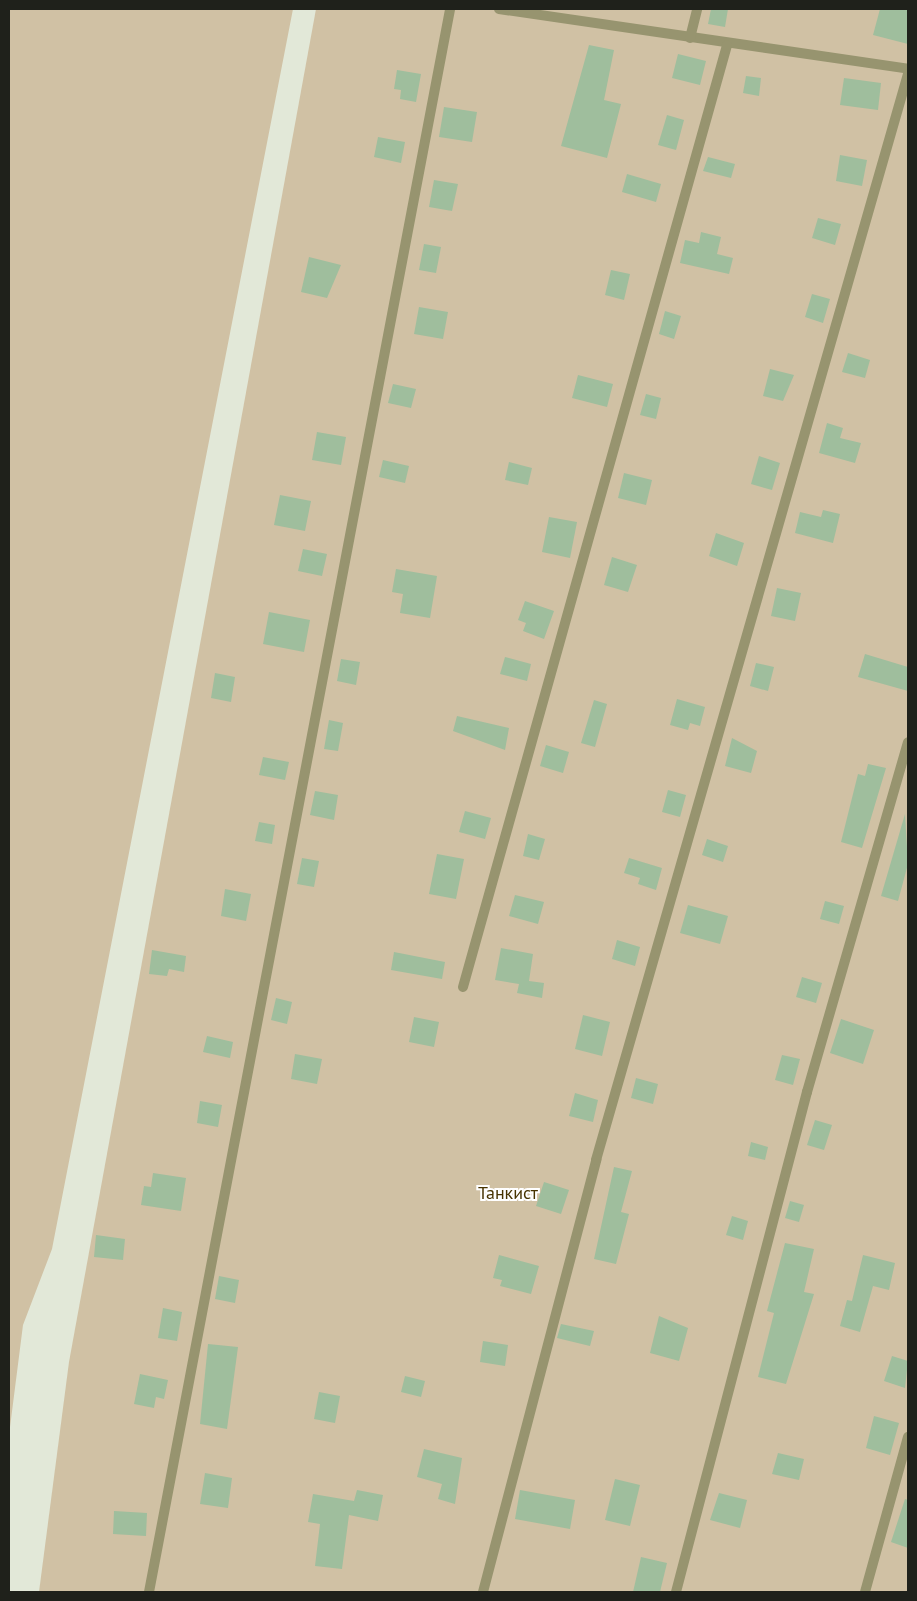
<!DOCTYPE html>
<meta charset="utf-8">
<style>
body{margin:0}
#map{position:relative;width:917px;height:1601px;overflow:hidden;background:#e2e8d8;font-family:"PT Sans",sans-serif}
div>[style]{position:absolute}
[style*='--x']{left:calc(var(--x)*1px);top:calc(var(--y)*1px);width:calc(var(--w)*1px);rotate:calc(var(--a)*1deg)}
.green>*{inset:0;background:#d0c1a4}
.building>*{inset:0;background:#9fbe9d}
.service>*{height:10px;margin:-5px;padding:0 5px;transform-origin:5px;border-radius:5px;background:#97946f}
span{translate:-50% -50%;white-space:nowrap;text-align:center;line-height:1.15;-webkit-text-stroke:4px #fff;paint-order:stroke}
.park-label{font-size:18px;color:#473300}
.frame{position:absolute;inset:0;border:10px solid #1f211b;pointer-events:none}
</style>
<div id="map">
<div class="green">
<div style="clip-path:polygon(9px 9px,293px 9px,52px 1249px,23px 1325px,9px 1435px)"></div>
<div style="clip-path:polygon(316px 9px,908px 9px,908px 1592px,39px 1592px,69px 1362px)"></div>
</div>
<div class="building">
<div style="clip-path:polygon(711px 9px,728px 9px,725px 27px,708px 24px)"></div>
<div style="clip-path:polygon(880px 9px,908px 9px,908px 44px,873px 35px)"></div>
<div style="clip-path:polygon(589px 45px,614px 50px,604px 100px,621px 104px,607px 158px,561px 146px)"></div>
<div style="clip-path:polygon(678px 54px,706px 61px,700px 85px,672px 78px)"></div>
<div style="clip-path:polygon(397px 70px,421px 74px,416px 102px,400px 99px,401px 90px,394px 89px)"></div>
<div style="clip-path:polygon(746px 76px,761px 78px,759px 96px,743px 93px)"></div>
<div style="clip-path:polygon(844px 78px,881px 83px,878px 110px,840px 105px)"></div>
<div style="clip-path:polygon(444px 107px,477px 112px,472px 142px,439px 137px)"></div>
<div style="clip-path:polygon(667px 115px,684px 120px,676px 150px,658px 145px)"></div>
<div style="clip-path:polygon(378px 137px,405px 142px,401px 163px,374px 157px)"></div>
<div style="clip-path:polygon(840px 155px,867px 160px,862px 186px,836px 181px)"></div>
<div style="clip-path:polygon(708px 157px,735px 164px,731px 178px,703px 171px)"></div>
<div style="clip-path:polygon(627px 174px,661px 184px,656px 202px,622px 192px)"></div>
<div style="clip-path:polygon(434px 180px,458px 184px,452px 211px,429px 207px)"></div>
<div style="clip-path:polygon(818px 218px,841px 224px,835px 245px,812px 238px)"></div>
<div style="clip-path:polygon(701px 232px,721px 237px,717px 254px,733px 258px,729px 274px,680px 263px,685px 240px,699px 243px)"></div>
<div style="clip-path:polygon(424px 244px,441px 247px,436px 273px,419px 270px)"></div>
<div style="clip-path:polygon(309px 257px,341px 265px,327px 298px,301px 292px)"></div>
<div style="clip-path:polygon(611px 270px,630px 274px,624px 300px,605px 295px)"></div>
<div style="clip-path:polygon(812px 294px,830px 299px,823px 323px,805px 317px)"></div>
<div style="clip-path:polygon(419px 307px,448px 312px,443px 339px,414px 334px)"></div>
<div style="clip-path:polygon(665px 311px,681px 316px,674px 339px,659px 334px)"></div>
<div style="clip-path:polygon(848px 353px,870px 360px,865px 378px,842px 372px)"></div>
<div style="clip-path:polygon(770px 369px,794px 375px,783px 401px,763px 396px)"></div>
<div style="clip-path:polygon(578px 375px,613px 384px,607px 407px,572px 398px)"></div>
<div style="clip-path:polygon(393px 384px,416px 389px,411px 408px,388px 403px)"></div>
<div style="clip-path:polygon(646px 394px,661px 398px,656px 419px,640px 415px)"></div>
<div style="clip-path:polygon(827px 423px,843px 428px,840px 438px,861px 443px,855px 463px,819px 453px)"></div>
<div style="clip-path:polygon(317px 432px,346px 437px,341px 465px,312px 460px)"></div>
<div style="clip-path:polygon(759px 456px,780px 463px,772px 490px,751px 484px)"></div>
<div style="clip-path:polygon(383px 460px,409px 466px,405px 483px,379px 477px)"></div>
<div style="clip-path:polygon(509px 462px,532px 468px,528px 485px,505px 480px)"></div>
<div style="clip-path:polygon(624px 473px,652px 480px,646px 505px,618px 498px)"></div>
<div style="clip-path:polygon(280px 495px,311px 501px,305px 531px,274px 525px)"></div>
<div style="clip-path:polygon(823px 510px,840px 514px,833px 543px,795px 533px,800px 512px,821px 517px)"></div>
<div style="clip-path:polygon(549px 517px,577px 522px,570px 558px,542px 552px)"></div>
<div style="clip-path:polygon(716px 533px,744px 543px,737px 566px,709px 556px)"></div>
<div style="clip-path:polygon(303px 549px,327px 554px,322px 576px,298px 571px)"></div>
<div style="clip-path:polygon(612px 557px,637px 565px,628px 592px,604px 585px)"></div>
<div style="clip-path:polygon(396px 569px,437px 576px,430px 618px,400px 613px,403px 594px,392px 592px)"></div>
<div style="clip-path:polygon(777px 588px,801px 593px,795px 621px,771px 616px)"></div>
<div style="clip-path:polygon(525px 601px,554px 611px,544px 639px,523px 631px,526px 623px,518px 620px)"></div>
<div style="clip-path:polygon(269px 612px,310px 620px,304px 652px,263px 644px)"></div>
<div style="clip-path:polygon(865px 654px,908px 667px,908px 691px,858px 677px)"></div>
<div style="clip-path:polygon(505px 657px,531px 664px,527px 681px,500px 674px)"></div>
<div style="clip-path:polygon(341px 659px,360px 662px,356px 685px,337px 681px)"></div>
<div style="clip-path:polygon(756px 663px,774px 667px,768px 691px,750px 686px)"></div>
<div style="clip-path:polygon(215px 673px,235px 677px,231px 702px,211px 698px)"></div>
<div style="clip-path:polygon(677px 699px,705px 707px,700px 726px,690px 723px,688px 730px,670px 725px)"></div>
<div style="clip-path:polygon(594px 700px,607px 704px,595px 747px,581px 743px)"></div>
<div style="clip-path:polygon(457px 716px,509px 728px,505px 750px,453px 731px)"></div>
<div style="clip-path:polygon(329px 720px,343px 723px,338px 751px,324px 749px)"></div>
<div style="clip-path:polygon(732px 738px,757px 751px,751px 773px,725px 766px)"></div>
<div style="clip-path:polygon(546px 745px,569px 752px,563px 773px,540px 766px)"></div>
<div style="clip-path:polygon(263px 757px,289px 762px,285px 780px,259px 775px)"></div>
<div style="clip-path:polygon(868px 764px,886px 768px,862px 848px,841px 842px,858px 774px,865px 776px)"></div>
<div style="clip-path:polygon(668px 790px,686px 795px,680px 817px,662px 812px)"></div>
<div style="clip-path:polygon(315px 791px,338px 795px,334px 820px,310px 815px)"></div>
<div style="clip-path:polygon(465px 811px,491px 818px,485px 839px,459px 832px)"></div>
<div style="clip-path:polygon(905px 814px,908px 864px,898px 901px,881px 896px)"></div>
<div style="clip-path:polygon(259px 822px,275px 825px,272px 844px,255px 841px)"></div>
<div style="clip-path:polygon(528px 834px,545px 839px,539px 860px,523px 856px)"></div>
<div style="clip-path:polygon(707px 839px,728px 846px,723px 862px,702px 855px)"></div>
<div style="clip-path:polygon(437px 854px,464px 859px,456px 899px,429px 894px)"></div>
<div style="clip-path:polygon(302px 858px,319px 861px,314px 887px,297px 884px)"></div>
<div style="clip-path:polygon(629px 858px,662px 868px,656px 890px,638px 884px,640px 878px,624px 873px)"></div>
<div style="clip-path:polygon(225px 889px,251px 894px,246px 921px,221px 916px)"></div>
<div style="clip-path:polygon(515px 895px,544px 902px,538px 924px,509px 916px)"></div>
<div style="clip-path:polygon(825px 901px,844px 906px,839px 924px,820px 919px)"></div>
<div style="clip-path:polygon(688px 905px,728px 916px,720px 944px,680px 933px)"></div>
<div style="clip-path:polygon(617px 940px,640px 947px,635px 966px,612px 959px)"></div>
<div style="clip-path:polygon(501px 948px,533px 954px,529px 981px,544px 983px,542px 998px,517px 993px,519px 984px,495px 980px)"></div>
<div style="clip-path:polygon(152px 950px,186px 956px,184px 972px,169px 969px,167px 976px,149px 974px)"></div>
<div style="clip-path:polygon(394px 952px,445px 962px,442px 979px,391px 970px)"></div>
<div style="clip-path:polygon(802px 977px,822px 983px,816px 1003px,796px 997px)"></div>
<div style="clip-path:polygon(276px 998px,292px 1002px,287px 1024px,271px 1020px)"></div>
<div style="clip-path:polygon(583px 1015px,610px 1022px,602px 1056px,575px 1049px)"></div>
<div style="clip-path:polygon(414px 1017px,439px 1022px,434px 1047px,409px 1042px)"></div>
<div style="clip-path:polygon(841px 1019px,874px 1030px,863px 1064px,830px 1053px)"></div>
<div style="clip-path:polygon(207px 1036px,233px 1042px,230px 1058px,203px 1052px)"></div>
<div style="clip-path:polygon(295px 1054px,322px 1059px,317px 1084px,291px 1079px)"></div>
<div style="clip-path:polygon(782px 1055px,800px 1059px,793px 1085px,775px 1080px)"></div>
<div style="clip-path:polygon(636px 1078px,658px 1084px,653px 1104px,631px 1098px)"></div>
<div style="clip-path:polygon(575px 1093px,598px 1100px,593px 1122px,569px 1116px)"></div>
<div style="clip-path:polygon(200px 1101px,222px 1105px,218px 1127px,197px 1123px)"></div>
<div style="clip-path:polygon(815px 1120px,832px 1125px,824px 1150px,807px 1145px)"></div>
<div style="clip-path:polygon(751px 1142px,768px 1147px,765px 1160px,748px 1156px)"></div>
<div style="clip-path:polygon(614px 1167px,632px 1171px,621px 1212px,629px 1214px,616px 1264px,594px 1259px)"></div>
<div style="clip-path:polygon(153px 1173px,186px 1178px,181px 1211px,141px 1205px,144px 1186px,151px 1187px)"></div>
<div style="clip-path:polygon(544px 1182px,569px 1190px,561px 1214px,536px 1206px)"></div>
<div style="clip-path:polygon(790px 1201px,804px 1205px,799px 1222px,785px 1218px)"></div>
<div style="clip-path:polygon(732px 1216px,748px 1221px,743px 1240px,726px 1235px)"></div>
<div style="clip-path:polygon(96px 1235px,125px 1239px,123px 1260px,94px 1257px)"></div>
<div style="clip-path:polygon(785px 1243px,814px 1249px,804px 1292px,814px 1294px,786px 1384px,758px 1377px,774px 1313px,767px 1311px)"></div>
<div style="clip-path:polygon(499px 1255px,539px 1266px,531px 1294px,500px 1286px,502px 1280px,493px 1278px)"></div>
<div style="clip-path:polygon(863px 1255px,895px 1263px,889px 1290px,873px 1286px,860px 1332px,840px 1326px,847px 1300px,852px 1301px)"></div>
<div style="clip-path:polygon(219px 1276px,239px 1280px,235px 1303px,215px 1299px)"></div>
<div style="clip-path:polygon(163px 1308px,182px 1312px,177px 1341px,158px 1338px)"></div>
<div style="clip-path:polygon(659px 1316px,688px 1328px,679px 1361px,650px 1353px)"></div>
<div style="clip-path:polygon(561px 1324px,594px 1331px,590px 1346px,557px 1338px)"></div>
<div style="clip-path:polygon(483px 1341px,508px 1345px,505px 1366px,480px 1362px)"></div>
<div style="clip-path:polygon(208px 1344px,238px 1347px,227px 1429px,200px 1424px)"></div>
<div style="clip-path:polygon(892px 1356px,908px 1361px,905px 1388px,884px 1381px)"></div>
<div style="clip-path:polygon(140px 1374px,168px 1380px,164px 1399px,156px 1397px,154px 1408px,134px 1404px)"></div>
<div style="clip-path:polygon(405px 1376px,425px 1381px,421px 1397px,401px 1392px)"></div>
<div style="clip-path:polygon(319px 1392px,340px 1396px,335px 1423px,314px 1419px)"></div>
<div style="clip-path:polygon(874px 1416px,899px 1423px,890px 1455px,866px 1448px)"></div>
<div style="clip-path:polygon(424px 1449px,462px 1458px,455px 1504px,438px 1499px,442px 1484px,417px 1477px)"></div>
<div style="clip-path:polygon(778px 1453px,804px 1459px,799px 1480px,772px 1474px)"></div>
<div style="clip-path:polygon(205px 1473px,232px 1478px,228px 1508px,200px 1504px)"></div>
<div style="clip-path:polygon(615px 1479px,640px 1485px,630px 1526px,605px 1520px)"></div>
<div style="clip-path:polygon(357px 1490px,383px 1495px,378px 1521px,349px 1515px,342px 1569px,315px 1566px,320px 1524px,308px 1522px,313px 1494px,354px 1501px)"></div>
<div style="clip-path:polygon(520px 1490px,575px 1500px,570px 1529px,515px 1519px)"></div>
<div style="clip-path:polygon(719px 1493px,747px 1500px,740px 1528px,710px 1520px)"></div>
<div style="clip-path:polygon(905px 1499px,908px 1500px,908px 1548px,891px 1542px)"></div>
<div style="clip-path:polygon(114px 1511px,147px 1513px,146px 1536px,113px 1534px)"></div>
<div style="clip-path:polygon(641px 1557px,667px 1563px,660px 1592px,633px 1592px)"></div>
</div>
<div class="service">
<div style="--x:499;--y:9;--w:413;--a:8.3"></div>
<div style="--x:690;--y:38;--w:30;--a:-76"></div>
<div style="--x:463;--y:987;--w:978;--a:-74.34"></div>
<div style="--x:149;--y:1592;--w:1611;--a:-79.23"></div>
<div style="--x:483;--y:1592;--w:447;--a:-75.3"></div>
<div style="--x:596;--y:1160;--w:1130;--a:-73.97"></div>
<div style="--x:676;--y:1592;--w:517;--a:-75.32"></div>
<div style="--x:807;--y:1092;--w:364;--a:-73.9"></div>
<div style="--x:865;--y:1592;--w:161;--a:-74.5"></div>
</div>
<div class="park-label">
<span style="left:508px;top:1193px">Танкист</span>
</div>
<div class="frame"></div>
</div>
